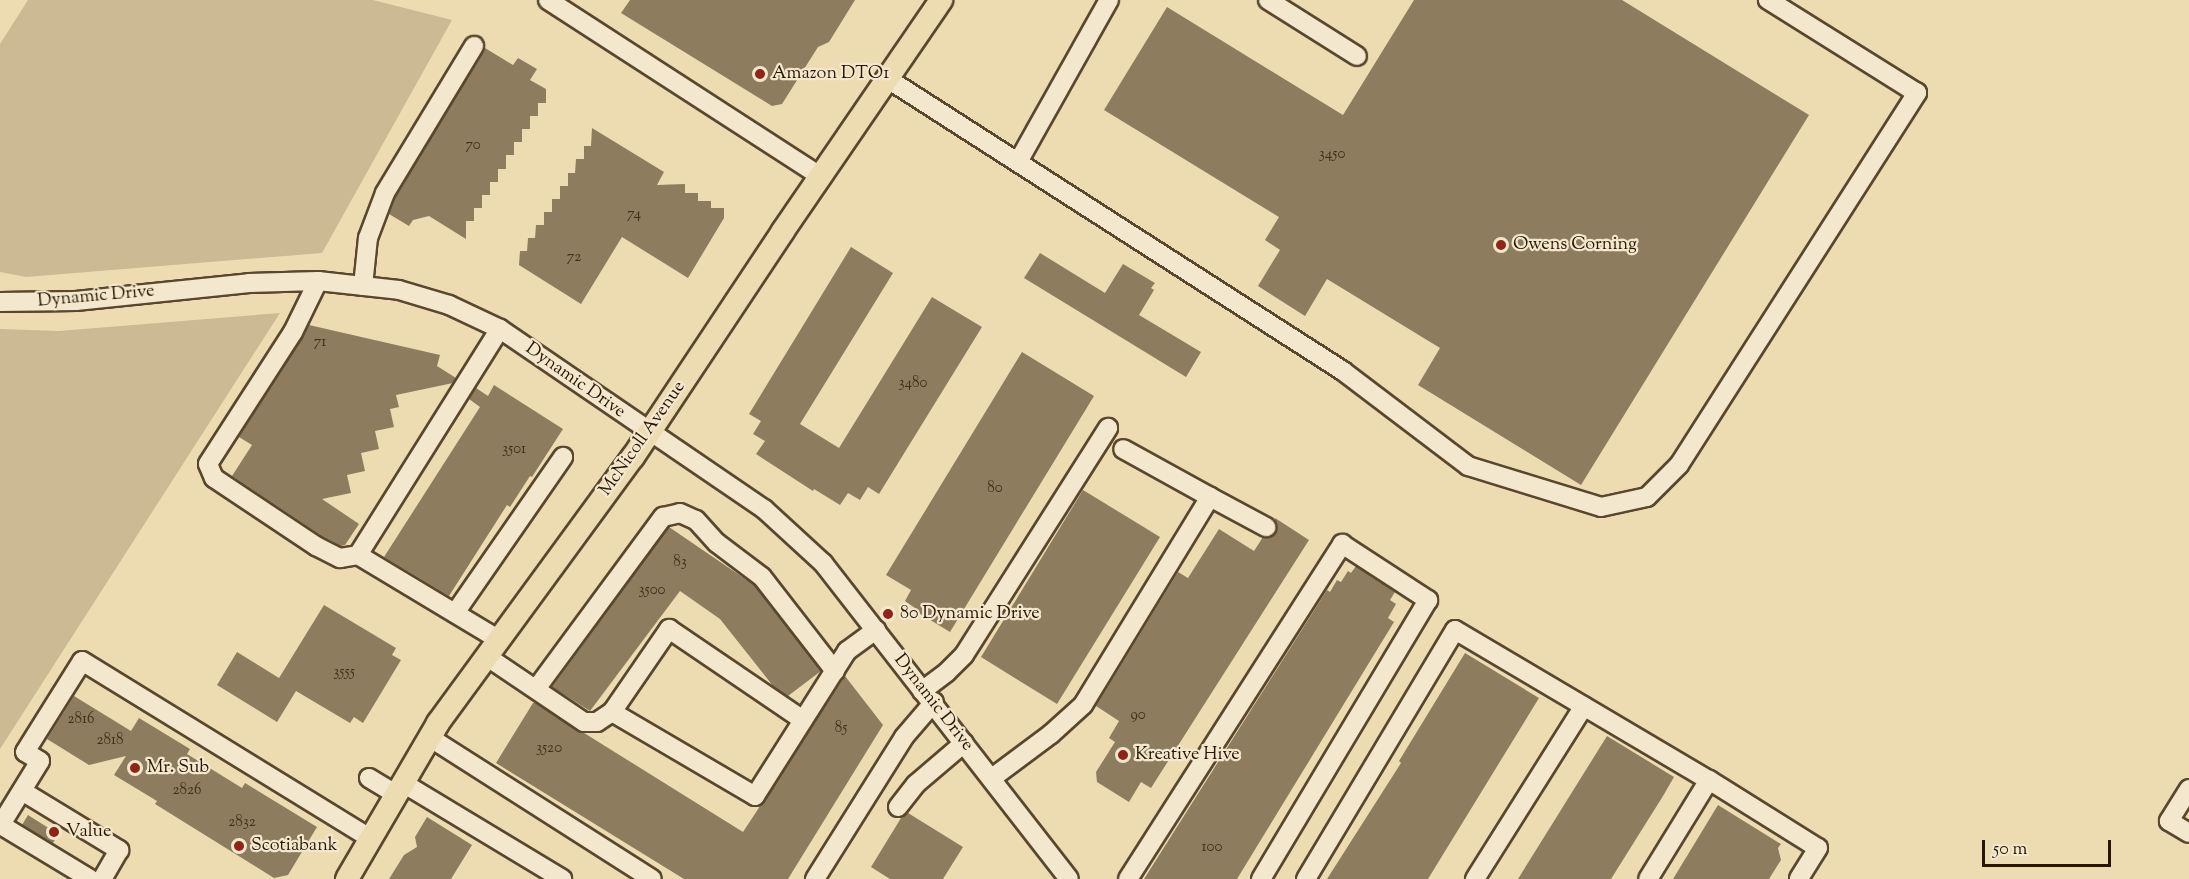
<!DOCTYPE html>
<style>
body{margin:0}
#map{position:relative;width:2189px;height:879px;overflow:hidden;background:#eddcb2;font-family:"Sorts Mill Goudy",serif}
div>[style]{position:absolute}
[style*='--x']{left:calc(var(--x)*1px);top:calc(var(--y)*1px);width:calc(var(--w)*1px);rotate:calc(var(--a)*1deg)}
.green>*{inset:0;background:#ccba94}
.building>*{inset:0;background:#8e7c5e}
.roads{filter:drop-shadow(2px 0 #59472e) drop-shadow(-2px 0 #59472e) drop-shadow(0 2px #59472e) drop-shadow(0 -2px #59472e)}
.minor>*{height:18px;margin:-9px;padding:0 9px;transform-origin:9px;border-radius:9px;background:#f3e8cd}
.major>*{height:22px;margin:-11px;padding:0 11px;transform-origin:11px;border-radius:11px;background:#eddcb2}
.dots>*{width:16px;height:16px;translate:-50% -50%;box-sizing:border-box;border:3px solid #f3e8cd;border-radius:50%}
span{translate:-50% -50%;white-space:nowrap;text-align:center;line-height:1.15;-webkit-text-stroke:4.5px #f3e8cd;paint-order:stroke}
.number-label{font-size:15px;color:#422f19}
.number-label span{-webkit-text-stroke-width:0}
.poi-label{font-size:18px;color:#281502}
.left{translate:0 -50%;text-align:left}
.street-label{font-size:18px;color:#281502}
.scale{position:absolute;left:1982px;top:840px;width:129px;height:27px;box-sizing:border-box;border:3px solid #281502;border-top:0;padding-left:8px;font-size:18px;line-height:21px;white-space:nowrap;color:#281502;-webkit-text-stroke:4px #f3e8cd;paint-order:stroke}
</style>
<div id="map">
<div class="green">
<div style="clip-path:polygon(28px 0,373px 0,452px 20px,322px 253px,26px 277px,0 272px,0 44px)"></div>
<div style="clip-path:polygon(280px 313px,77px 629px,0 749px,0 329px,59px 331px)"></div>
</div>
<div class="building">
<div style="clip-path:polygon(630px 0,855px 0,829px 42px,818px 47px,782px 104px,772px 106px,621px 13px)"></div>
<div style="clip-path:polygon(1414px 0,1622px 0,1809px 115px,1581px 485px,1418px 385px,1440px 348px,1327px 279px,1305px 316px,1258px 286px,1280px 250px,1265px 240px,1279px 217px,1104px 110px,1167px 7px,1343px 115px)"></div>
<div style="clip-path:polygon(485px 48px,513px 65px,518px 58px,537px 69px,530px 80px,546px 89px,546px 103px,538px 103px,538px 116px,530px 116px,530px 129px,522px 129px,522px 142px,514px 142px,514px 155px,506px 155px,506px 169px,498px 169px,498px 182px,490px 182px,490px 195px,482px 195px,482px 208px,474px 208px,474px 221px,466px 221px,466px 239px,429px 216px,413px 220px,409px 226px,389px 214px,395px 198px)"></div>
<div style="clip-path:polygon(592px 128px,664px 172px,657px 185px,685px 184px,685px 193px,698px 193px,698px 201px,711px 201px,711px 208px,724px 208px,724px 218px,688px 278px,622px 237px,581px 304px,519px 265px,520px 251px,527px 251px,528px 238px,535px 238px,536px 225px,544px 225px,544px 212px,552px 212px,552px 199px,560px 199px,560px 186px,568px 186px,568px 173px,575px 173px,576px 159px,584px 159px,584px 146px,591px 146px)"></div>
<div style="clip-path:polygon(851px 247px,893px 273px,800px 424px,839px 448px,932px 297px,982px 327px,879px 494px,868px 487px,860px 500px,848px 493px,840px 505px,814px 489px,813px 491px,756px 454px,765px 441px,753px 434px,761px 421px,749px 414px)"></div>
<div style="clip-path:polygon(1040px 253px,1105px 293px,1123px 264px,1155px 283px,1151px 288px,1154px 290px,1139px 315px,1201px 352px,1186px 377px,1024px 278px)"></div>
<div style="clip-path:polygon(309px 325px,440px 355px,437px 366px,456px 378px,453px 383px,396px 395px,399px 407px,390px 409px,394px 427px,375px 431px,379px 449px,361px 453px,365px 471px,347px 475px,351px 493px,322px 499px,359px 524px,345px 545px,341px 546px,322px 536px,232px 476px,252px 445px,239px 437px)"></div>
<div style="clip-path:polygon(1022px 352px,1094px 396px,950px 632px,914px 610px,915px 608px,905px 601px,911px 590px,886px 575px)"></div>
<div style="clip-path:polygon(494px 385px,563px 429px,532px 477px,530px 476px,510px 507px,507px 505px,449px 596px,384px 557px,480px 407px,469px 399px,476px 388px,488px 396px)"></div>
<div style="clip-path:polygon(1083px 490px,1160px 537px,1057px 704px,981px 657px)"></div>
<div style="clip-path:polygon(1275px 518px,1309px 540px,1151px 788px,1141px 782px,1129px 802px,1097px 782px,1096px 772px,1115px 742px,1109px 738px,1119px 721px,1096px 706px,1178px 572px,1188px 578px,1219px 529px,1254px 551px,1263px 537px,1271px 537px,1276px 533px)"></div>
<div style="clip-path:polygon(669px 527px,754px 585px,821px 671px,788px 696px,773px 686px,720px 619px,680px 591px,590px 711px,552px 687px)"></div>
<div style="clip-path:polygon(1356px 566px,1395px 592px,1390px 600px,1396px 604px,1388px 618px,1394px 622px,1237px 879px,1144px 879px,1327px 590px,1330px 592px,1337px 580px,1341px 582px,1348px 571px,1351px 573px)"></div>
<div style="clip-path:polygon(324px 605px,396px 648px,392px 655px,401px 660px,363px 723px,354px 717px,350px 723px,296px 691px,277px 722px,217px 685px,237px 652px,279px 678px)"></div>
<div style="clip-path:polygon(1465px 653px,1539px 698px,1428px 879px,1327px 879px,1401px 763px,1399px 761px)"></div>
<div style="clip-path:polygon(845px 676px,883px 725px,788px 879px,684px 879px,496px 763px,533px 703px,536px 703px,743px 832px)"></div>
<div style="clip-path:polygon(74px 696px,131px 731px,139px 718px,190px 749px,187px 754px,242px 788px,245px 783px,317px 827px,288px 875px,274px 878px,155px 804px,157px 801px,114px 775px,126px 756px,89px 765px,47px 739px)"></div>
<div style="clip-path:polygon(1607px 736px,1674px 777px,1663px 796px,1611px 879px,1518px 879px)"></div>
<div style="clip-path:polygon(1718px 805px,1781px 844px,1778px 848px,1781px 860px,1769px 879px,1673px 879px)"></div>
<div style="clip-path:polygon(908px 813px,963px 847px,943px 879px,890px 879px,871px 867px,901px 818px)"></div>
<div style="clip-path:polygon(28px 815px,58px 834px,53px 843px,22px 825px)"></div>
<div style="clip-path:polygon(427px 817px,472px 845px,451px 879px,389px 879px,404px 855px,417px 847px,415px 837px)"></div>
</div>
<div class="roads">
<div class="minor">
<div style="--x:548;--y:0;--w:326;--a:32.9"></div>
<div style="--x:1268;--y:0;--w:105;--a:32.2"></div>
<div style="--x:888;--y:79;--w:541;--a:32.69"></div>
<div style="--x:1343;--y:371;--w:157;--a:37.2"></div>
<div style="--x:1468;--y:466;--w:139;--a:17.1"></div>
<div style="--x:1601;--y:507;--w:47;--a:-12.3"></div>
<div style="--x:1647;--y:497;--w:45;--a:-45"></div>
<div style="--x:1679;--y:465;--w:442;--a:-57.4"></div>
<div style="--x:1917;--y:93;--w:176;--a:-148"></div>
<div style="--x:1018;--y:162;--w:186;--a:-60.7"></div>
<div style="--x:318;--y:281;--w:57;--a:116.1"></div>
<div style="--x:293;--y:332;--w:157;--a:122.8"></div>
<div style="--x:208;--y:464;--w:15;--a:67"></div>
<div style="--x:214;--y:478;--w:123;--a:33.7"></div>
<div style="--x:316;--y:546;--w:27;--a:27"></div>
<div style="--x:340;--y:558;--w:18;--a:-9"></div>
<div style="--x:358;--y:555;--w:267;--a:-57.9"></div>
<div style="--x:363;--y:286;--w:48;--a:-84.1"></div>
<div style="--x:368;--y:238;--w:48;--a:-69.3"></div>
<div style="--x:385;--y:193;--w:172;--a:-58.8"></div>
<div style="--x:0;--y:302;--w:76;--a:-0.8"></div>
<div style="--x:76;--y:301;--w:174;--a:-5.9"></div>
<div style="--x:249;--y:283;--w:69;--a:-1.7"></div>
<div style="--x:318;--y:281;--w:81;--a:6.3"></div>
<div style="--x:399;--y:290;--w:52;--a:16.7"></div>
<div style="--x:449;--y:305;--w:56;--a:25.2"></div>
<div style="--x:500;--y:329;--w:320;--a:34.3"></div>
<div style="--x:764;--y:509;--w:80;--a:42.5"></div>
<div style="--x:823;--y:563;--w:400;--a:52.1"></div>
<div style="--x:1210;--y:497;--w:64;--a:28.2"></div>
<div style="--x:358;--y:555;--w:163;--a:31"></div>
<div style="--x:455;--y:613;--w:190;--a:-55.3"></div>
<div style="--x:486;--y:656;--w:118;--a:34"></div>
<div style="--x:584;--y:722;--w:13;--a:0"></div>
<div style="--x:597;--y:722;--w:18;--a:-34"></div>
<div style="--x:612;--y:712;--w:166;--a:30.4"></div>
<div style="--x:755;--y:796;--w:172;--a:-57.6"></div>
<div style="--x:847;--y:651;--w:36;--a:-36"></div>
<div style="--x:536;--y:689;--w:214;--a:-53.6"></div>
<div style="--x:663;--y:517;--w:17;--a:-13"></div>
<div style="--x:680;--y:513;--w:17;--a:24"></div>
<div style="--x:696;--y:520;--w:31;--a:48"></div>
<div style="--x:717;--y:543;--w:56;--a:37.1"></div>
<div style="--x:762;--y:577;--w:119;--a:52.2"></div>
<div style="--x:922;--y:691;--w:31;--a:-37"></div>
<div style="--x:947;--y:672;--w:24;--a:-45"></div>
<div style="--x:964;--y:655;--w:269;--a:-57.6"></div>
<div style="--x:612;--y:712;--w:101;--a:-55.5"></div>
<div style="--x:669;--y:629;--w:162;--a:34.2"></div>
<div style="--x:429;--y:737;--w:264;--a:32.5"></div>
<div style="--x:369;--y:778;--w:31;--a:31"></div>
<div style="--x:992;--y:778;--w:74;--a:-36.7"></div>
<div style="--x:1051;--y:734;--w:43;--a:-42.2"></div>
<div style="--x:1083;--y:705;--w:244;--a:-58.6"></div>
<div style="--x:1210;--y:497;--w:99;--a:-151.1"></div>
<div style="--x:1709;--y:780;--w:128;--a:32"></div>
<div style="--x:1818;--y:848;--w:36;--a:122"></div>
<div style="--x:403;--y:783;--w:186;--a:31.1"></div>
<div style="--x:2189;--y:789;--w:38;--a:122"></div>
<div style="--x:2169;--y:821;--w:23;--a:31"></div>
<div style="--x:22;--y:791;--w:114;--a:31.3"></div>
<div style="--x:119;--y:850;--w:34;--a:120"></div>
<div style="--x:898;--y:807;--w:29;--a:-52"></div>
<div style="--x:916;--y:784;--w:63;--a:-40.5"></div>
<div style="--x:1;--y:825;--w:104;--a:31.2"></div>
<div style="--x:0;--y:826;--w:76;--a:-58.4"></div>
<div style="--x:40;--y:761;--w:17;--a:-149"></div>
<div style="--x:25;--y:752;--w:107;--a:-57.9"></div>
<div style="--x:82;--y:661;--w:339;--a:31.6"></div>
<div style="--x:815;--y:879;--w:168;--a:-57.9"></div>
<div style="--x:904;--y:737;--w:46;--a:-49.4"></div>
<div style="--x:1128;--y:879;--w:398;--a:-57.4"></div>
<div style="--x:1342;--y:544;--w:103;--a:33.1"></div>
<div style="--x:1428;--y:600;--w:325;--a:120.9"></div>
<div style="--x:1306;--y:879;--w:290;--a:-59.1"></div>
<div style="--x:1455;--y:630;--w:295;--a:30.6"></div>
<div style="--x:1709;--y:780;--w:116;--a:121.6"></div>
<div style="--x:1475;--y:879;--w:204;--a:-57.8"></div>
</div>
<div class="major">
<div style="--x:347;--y:879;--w:181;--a:-59.7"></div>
<div style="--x:438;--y:723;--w:330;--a:-53.8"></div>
<div style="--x:633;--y:457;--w:271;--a:-56.4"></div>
<div style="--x:783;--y:231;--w:280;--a:-55.6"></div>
</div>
</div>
<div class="dots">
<div style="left:760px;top:74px;background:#8f2418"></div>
<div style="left:1501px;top:245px;background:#8f2418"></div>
<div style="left:888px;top:614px;background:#8f2418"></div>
<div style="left:1123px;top:755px;background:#8f2418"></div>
<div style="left:135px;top:768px;background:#8f2418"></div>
<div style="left:54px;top:832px;background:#8f2418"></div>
<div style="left:239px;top:846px;background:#8f2418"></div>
</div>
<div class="number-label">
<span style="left:473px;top:146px">70</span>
<span style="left:1332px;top:155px">3450</span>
<span style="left:634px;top:215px">74</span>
<span style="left:574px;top:258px">72</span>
<span style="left:320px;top:343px">71</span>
<span style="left:913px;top:384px">3480</span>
<span style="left:514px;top:450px">3501</span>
<span style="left:995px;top:489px">80</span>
<span style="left:680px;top:563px">83</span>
<span style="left:652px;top:591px">3500</span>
<span style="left:344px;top:673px">3555</span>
<span style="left:1138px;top:716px">90</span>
<span style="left:81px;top:720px">2816</span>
<span style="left:841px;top:729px">85</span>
<span style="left:110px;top:741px">2818</span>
<span style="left:549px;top:749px">3520</span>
<span style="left:187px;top:791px">2826</span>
<span style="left:242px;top:823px">2832</span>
<span style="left:1212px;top:848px">100</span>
</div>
<div class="poi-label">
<span class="left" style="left:772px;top:74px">Amazon DTO1</span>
<span class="left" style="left:1513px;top:245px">Owens Corning</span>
<span class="left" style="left:900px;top:614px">80 Dynamic Drive</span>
<span class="left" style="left:1135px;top:755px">Kreative Hive</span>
<span class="left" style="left:147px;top:768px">Mr. Sub</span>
<span class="left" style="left:66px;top:832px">Value</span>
<span class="left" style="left:251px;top:846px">Scotiabank</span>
</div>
<div class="street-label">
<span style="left:96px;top:297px;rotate:-5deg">Dynamic Drive</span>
<span style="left:575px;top:381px;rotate:35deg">Dynamic Drive</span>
<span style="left:643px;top:439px;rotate:-55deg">McNicoll Avenue</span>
<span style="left:933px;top:703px;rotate:52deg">Dynamic Drive</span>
</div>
<div class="scale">50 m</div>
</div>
